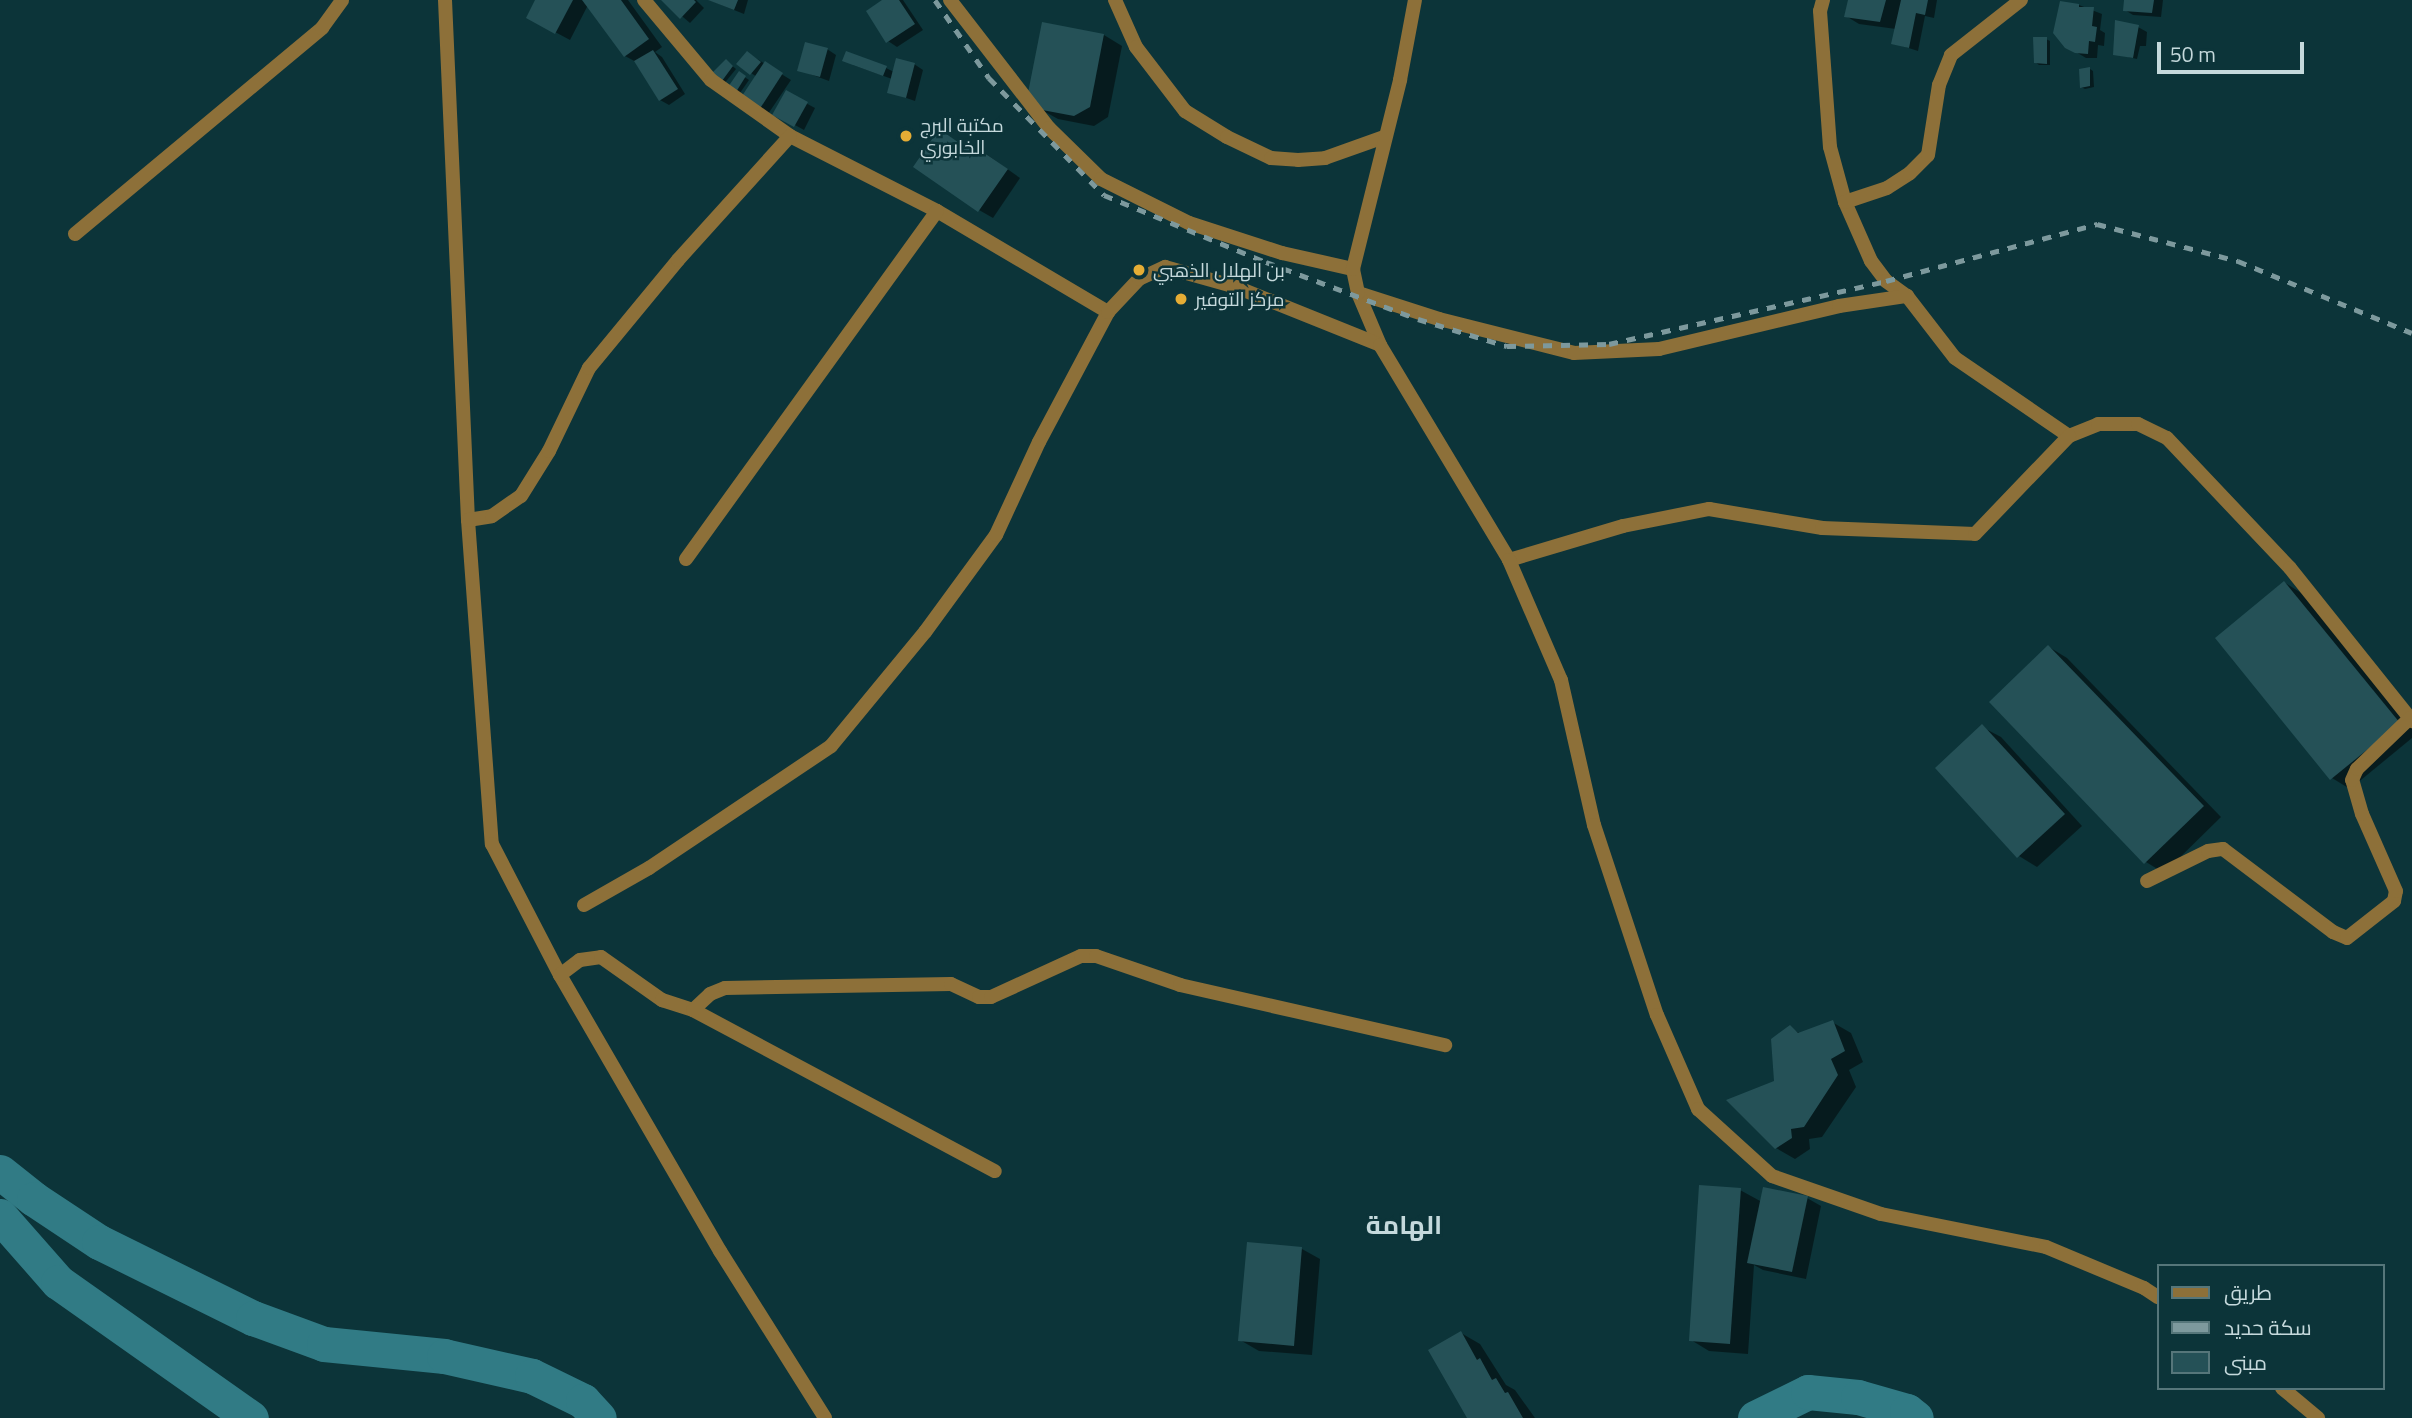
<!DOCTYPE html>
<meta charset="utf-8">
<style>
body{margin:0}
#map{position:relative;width:2412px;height:1418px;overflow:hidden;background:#0c3439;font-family:"Titillium Web",Cairo,sans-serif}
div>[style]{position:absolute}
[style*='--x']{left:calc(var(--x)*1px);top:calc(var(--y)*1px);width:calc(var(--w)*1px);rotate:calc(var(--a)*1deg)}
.shadow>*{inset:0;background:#0007}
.river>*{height:35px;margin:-17.5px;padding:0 17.5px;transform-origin:17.5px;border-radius:17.5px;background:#317b85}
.building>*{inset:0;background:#255157}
.street>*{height:14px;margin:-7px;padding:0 7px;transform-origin:7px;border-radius:7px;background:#8d7039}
.rail>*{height:5px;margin-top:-2.5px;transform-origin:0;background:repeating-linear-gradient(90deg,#7d999d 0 9px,transparent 0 18px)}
.dots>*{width:19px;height:19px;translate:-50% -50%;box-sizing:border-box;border:4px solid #0c3439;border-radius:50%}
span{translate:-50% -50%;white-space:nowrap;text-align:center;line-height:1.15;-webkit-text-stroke:5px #0c3439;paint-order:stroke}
.poi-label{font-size:19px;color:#c5d9dc}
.left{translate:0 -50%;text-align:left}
.district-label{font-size:26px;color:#c5d9dc;font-weight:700}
.legend{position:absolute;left:2157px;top:1264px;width:228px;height:126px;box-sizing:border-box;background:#0c3439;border:2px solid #56767a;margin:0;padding:9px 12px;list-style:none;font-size:21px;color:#c5d9dc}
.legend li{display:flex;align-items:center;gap:14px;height:35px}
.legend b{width:35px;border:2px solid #56767a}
.scale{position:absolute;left:2157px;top:42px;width:147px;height:32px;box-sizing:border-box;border:4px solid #c5d9dc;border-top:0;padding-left:9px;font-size:21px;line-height:24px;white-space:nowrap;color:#c5d9dc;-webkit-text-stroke:5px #0c3439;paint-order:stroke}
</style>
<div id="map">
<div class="shadow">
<div style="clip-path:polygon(537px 0,628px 0,662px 47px,655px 52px,662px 57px,685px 94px,669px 105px,660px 100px,638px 63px,625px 56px,588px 5px,570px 40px,542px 25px)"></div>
<div style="clip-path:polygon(663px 0,696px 0,704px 8px,690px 23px)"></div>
<div style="clip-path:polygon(709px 0,748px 0,744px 14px)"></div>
<div style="clip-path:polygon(886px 0,903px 0,923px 30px,897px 47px,888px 41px)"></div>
<div style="clip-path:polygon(1849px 0,1937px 0,1934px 18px,1925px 16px,1918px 51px,1893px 43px,1896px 29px,1859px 24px,1846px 16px)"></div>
<div style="clip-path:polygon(2126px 0,2163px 0,2161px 17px,2133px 15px,2125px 10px)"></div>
<div style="clip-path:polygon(2079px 5px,2102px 14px,2100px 30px,2105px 33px,2104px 46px,2098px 45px,2097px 58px,2086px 58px,2066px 46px)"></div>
<div style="clip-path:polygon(2138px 27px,2147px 32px,2146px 46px,2140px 46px,2137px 59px,2114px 54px)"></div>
<div style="clip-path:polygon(1104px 35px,1122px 46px,1108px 117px,1094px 126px,1058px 119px,1038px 108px)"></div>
<div style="clip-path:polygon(2046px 39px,2050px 41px,2050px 65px,2039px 65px,2035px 62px)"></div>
<div style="clip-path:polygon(827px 49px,836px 55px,829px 81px,799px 70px)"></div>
<div style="clip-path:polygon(751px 55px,791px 80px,768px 114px,760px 109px,757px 77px,751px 73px)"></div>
<div style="clip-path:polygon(730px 64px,736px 69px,723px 85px,720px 83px)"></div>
<div style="clip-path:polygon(914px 64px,923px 70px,915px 101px,889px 92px,892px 79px,853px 65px,886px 68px,894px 72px)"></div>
<div style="clip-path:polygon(2090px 69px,2093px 71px,2094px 87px,2085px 89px,2081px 87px)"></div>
<div style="clip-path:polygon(740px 74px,749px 80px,740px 93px,731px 87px)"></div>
<div style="clip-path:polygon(787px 93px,815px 108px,804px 130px,775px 114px)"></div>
<div style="clip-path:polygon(969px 150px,986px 154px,1020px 178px,993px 218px,979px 210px)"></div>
<div style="clip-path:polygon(2285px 583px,2303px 594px,2412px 728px,2412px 738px,2350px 789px,2332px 778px)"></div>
<div style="clip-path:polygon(2049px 647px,2067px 658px,2221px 817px,2164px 873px,2146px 862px)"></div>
<div style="clip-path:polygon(1982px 727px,2001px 737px,2082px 826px,2037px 867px,2019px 856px)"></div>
<div style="clip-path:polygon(1832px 1022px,1851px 1033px,1863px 1062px,1849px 1070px,1856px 1087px,1822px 1137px,1809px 1139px,1810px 1149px,1795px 1159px,1776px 1148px,1776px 1083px,1790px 1028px,1801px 1034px)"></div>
<div style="clip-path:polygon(1740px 1190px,1762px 1202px,1807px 1198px,1821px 1206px,1806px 1279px,1763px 1270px,1754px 1265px,1748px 1354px,1709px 1351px,1691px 1340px)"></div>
<div style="clip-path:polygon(1302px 1249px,1320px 1259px,1312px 1355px,1259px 1351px,1240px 1340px)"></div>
<div style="clip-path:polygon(1461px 1333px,1480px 1344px,1506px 1385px,1515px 1390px,1535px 1418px,1469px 1418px)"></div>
</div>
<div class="river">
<div style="--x:0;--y:1172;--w:43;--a:38.5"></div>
<div style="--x:34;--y:1199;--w:78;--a:33.5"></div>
<div style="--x:99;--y:1242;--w:172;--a:26.3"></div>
<div style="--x:253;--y:1318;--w:76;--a:20.1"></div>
<div style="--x:324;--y:1344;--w:121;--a:5.7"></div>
<div style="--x:444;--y:1356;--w:90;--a:12.8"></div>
<div style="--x:532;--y:1376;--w:57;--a:26.1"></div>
<div style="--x:583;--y:1401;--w:23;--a:47"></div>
<div style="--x:0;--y:1216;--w:88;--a:48.7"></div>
<div style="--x:58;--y:1282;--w:236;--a:35.2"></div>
<div style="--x:1755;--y:1418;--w:59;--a:-26.1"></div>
<div style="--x:1808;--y:1392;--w:50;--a:5.7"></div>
<div style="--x:1858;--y:1397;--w:51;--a:15.9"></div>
<div style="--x:1907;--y:1411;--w:11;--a:38"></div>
</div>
<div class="building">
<div style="clip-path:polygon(535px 0,573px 0,555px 34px,526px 18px)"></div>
<div style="clip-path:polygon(582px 0,621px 0,649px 39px,624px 57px)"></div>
<div style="clip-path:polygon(661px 0,694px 0,696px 2px,680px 19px)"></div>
<div style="clip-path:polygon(708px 0,738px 0,734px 10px)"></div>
<div style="clip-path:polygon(882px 0,899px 0,915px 24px,886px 43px,866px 11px)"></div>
<div style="clip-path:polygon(1848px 0,1886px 0,1880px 22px,1844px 17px)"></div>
<div style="clip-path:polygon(1901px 0,1928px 0,1925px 15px,1916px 13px,1909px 48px,1891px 44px)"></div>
<div style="clip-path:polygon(2124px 0,2154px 0,2152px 13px,2123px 11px)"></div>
<div style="clip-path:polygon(2060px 1px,2079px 4px,2079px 7px,2094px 7px,2092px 26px,2097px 27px,2095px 42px,2089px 41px,2088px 54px,2075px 53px,2065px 48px,2053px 33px)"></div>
<div style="clip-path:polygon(2115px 20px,2139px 25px,2133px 58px,2113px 55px)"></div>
<div style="clip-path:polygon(1042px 22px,1104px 34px,1090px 107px,1074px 116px,1037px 109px,1027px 98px)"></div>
<div style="clip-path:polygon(2033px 37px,2047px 37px,2047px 64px,2034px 63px)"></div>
<div style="clip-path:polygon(805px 42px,828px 48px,820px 77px,797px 71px)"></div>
<div style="clip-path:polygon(653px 50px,678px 89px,659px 101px,634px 61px)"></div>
<div style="clip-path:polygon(747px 51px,761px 62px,750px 75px,736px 64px)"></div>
<div style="clip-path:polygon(846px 51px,887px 66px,883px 76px,842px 61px)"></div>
<div style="clip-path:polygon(896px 58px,915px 63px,906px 98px,887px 93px)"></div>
<div style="clip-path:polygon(726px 59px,733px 66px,719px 85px,709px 76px)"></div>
<div style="clip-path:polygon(765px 61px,783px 73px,759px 110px,740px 99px)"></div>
<div style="clip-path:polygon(2090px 67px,2090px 86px,2080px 88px,2079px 69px)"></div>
<div style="clip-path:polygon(739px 71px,746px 76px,736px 92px,728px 87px)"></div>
<div style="clip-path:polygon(786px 90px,808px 102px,794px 127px,772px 115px)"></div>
<div style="clip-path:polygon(939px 129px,968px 149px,971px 144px,1008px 169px,978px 212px,913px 167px)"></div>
<div style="clip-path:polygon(2284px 581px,2400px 723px,2330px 780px,2215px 638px)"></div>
<div style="clip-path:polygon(2048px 645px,2204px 806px,2144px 864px,1989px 702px)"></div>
<div style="clip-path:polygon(1982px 724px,2065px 814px,2017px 858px,1935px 768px)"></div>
<div style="clip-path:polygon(1833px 1020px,1845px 1051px,1831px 1059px,1838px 1075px,1804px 1127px,1791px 1129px,1792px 1138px,1775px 1149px,1726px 1100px,1774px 1081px,1771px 1039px,1790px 1025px,1798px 1033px)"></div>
<div style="clip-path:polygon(1699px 1185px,1741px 1188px,1730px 1344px,1689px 1341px)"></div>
<div style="clip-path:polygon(1763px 1187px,1808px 1196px,1792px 1272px,1747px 1263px)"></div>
<div style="clip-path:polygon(1247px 1242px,1302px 1247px,1294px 1346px,1238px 1341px)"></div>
<div style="clip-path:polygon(1461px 1331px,1477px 1360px,1480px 1358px,1492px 1380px,1496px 1378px,1505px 1393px,1508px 1392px,1523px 1418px,1467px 1418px,1428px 1350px)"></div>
</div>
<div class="street">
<div style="--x:445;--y:0;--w:521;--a:87.47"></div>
<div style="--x:468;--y:520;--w:325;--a:85.8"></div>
<div style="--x:492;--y:844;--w:148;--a:62.6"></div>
<div style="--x:560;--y:975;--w:319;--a:59.9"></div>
<div style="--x:720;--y:1251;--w:197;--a:57.8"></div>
<div style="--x:644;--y:0;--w:104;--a:50.1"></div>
<div style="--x:711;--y:80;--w:97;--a:35.3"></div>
<div style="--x:790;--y:136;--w:165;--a:27"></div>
<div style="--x:937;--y:211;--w:199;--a:30.6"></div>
<div style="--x:950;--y:0;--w:162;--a:52.3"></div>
<div style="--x:1049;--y:128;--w:73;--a:44.4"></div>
<div style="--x:1101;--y:179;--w:98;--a:26.6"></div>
<div style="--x:1189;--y:223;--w:98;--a:17.9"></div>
<div style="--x:1282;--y:253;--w:73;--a:12.7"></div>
<div style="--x:1115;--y:0;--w:51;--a:65.9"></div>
<div style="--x:1136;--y:47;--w:81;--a:52.6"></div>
<div style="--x:1185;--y:111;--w:49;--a:31.8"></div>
<div style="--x:1227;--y:137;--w:49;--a:25.5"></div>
<div style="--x:1271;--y:158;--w:27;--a:4"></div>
<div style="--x:1298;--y:160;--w:27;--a:-4"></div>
<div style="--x:1325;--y:158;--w:63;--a:-19.6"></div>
<div style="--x:1823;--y:0;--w:11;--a:105"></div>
<div style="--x:1820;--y:11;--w:136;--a:85.8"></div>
<div style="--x:1830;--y:147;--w:57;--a:74.7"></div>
<div style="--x:1845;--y:202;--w:64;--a:66.2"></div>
<div style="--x:1871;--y:261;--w:25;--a:53"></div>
<div style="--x:1886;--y:281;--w:26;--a:36"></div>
<div style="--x:1907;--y:296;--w:78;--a:52.3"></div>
<div style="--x:1955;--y:358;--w:138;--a:34.4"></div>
<div style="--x:2069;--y:436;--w:31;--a:-22"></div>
<div style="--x:2098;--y:424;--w:40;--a:0"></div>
<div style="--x:2138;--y:424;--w:32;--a:26"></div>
<div style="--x:2167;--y:438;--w:179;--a:46.6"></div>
<div style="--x:2290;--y:568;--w:196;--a:51.4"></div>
<div style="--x:1845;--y:202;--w:44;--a:-18.4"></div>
<div style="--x:1887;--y:188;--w:27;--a:-33"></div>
<div style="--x:1910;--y:173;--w:25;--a:-45"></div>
<div style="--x:1928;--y:155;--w:71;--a:-81.1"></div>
<div style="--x:1939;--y:85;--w:32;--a:-68"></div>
<div style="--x:1951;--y:55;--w:89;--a:-38.2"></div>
<div style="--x:75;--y:234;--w:322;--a:-39.8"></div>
<div style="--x:322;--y:28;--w:34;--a:-54"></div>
<div style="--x:1358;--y:293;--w:85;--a:17.8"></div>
<div style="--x:1439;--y:319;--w:139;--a:14.1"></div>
<div style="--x:1574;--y:353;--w:85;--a:-2.7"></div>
<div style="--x:1659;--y:349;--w:185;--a:-13.4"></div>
<div style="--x:1839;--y:306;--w:69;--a:-8.4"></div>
<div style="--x:1380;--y:345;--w:56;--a:-112.9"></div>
<div style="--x:1358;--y:293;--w:25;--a:-102"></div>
<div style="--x:1353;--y:269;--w:195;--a:-76"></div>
<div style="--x:1400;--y:80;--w:81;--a:-79.4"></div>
<div style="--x:468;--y:520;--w:24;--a:-9"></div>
<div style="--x:492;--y:516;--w:35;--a:-35"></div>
<div style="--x:521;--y:496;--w:53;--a:-58.1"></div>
<div style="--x:549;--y:451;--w:92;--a:-64.3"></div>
<div style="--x:589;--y:368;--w:140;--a:-50.5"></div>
<div style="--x:678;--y:260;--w:167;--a:-47.9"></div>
<div style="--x:686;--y:559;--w:429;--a:-54.2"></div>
<div style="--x:1509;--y:560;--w:119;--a:-16.6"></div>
<div style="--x:1623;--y:526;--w:88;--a:-11.2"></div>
<div style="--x:1709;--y:509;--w:115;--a:9.5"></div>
<div style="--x:1822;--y:528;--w:153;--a:2.2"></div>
<div style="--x:1975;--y:534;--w:136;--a:-46.2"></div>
<div style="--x:2147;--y:881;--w:68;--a:-26.2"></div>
<div style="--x:2208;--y:851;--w:15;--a:-8"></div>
<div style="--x:2223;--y:849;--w:138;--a:37"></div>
<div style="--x:2333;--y:932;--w:15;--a:23"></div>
<div style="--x:2347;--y:938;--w:60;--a:-38.2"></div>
<div style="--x:2394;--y:901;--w:10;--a:-79"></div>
<div style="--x:2396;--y:891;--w:84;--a:-113.8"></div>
<div style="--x:2362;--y:814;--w:35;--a:-106"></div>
<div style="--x:2352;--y:780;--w:12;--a:-66"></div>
<div style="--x:2357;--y:769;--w:74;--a:-43.9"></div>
<div style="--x:584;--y:905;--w:75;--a:-29.6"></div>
<div style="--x:649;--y:868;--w:219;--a:-33.8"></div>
<div style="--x:831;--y:746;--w:148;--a:-50.5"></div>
<div style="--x:925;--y:632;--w:120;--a:-53.8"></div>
<div style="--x:996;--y:535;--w:102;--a:-65.2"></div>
<div style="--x:1039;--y:442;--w:147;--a:-62"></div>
<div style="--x:1108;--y:312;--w:45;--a:-46.8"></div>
<div style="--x:1139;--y:279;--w:29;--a:-25"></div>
<div style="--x:1165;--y:267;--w:74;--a:15.7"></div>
<div style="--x:1236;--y:287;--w:155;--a:21.9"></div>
<div style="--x:1380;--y:345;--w:251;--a:59"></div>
<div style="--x:1509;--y:560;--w:131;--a:66.6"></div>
<div style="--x:1561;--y:680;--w:149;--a:77.2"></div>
<div style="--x:1594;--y:825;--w:200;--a:71.7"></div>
<div style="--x:1657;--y:1015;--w:103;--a:66.4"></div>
<div style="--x:1698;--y:1109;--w:100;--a:42.2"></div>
<div style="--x:1772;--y:1176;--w:115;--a:19.2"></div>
<div style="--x:1881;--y:1214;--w:168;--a:11.3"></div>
<div style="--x:2046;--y:1247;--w:106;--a:22.7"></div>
<div style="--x:2144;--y:1288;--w:17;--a:33"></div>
<div style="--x:560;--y:975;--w:25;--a:-37"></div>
<div style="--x:580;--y:960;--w:21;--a:-8"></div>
<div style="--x:601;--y:957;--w:75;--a:35.2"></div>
<div style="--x:662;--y:1000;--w:33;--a:18"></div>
<div style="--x:693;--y:1010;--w:342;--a:28.1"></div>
<div style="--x:693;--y:1010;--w:23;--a:-43"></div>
<div style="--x:710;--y:994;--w:16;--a:-22"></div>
<div style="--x:725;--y:988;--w:226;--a:-1"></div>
<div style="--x:951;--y:984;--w:31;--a:25"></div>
<div style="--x:979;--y:997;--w:12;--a:0"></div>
<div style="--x:991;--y:997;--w:99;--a:-24.5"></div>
<div style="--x:1081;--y:956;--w:15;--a:0"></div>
<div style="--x:1096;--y:956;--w:89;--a:19"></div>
<div style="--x:1180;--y:985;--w:272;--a:12.8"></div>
<div style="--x:2282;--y:1388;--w:47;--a:39.8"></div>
</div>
<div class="rail">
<div style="--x:935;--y:0;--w:95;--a:55.3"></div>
<div style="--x:989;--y:78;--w:164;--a:45.5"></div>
<div style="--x:1104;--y:195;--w:175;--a:22.5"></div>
<div style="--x:1266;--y:262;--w:162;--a:20.6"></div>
<div style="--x:1418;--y:319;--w:93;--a:16.9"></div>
<div style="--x:1507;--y:346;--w:102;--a:-1.1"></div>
<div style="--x:1609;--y:344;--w:284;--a:-12.8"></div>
<div style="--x:1886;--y:281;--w:219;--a:-15.1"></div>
<div style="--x:2097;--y:224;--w:146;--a:14.7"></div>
<div style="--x:2238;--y:261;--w:188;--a:22.5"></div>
</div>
<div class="dots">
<div style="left:906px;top:136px;background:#e5ad35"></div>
<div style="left:1139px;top:270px;background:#e5ad35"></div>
<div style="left:1181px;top:299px;background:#e5ad35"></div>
</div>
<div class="poi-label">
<span class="left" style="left:920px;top:136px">مكتبة البرج<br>الخابوري</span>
<span class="left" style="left:1153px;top:270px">بن الهلال الذهبي</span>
<span class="left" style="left:1195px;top:299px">مركز التوفير</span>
</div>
<div class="district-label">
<span style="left:1404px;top:1225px">الهامة</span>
</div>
<ul class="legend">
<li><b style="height:9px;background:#8d7039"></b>طريق</li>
<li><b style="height:9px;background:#7d999d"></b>سكة حديد</li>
<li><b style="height:19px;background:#255157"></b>مبنى</li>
</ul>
<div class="scale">50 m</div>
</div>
